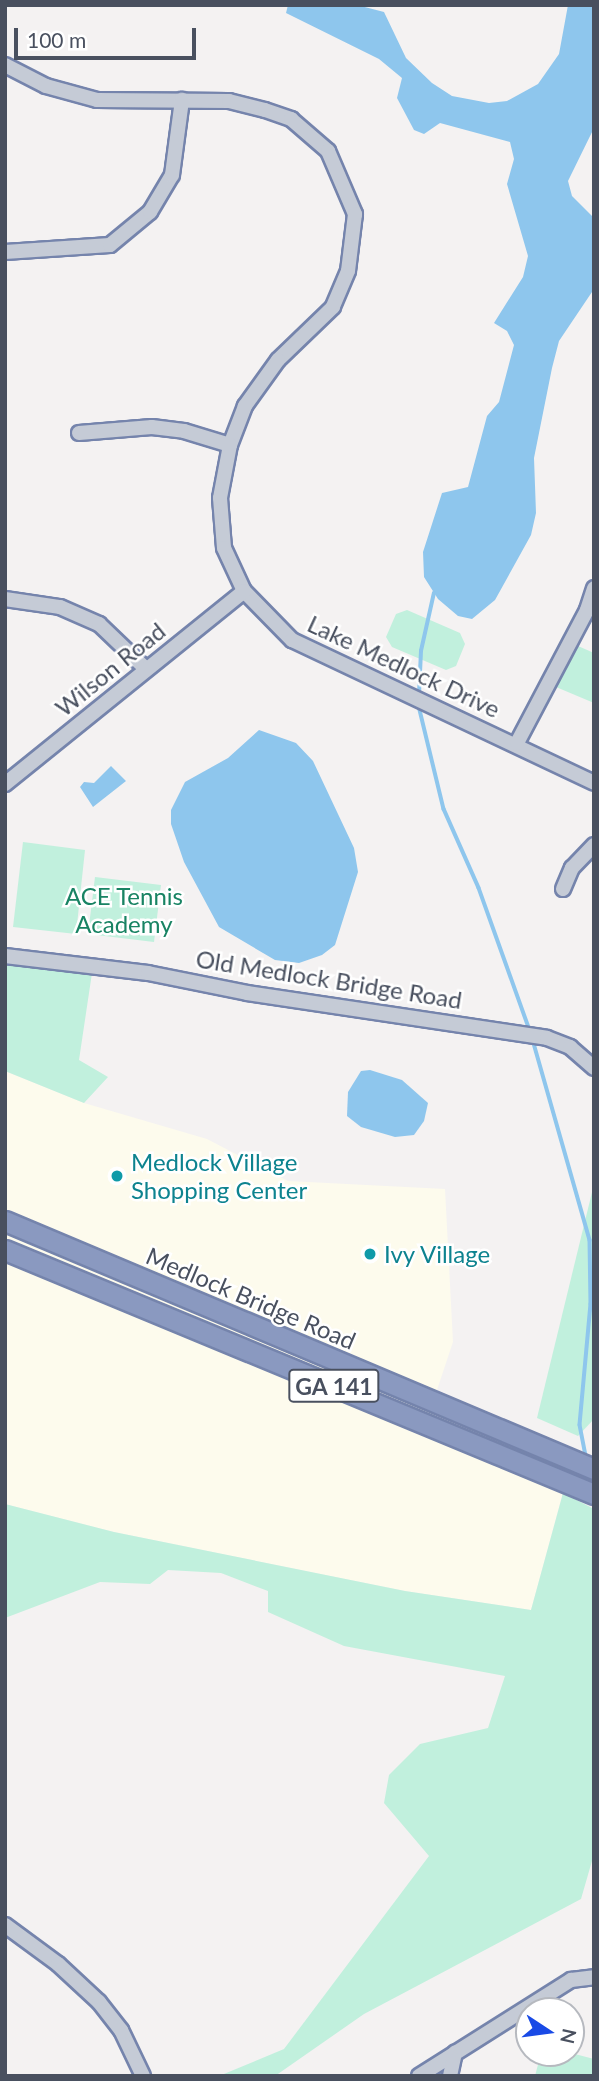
<!DOCTYPE html>
<style>
body{margin:0}
#map{position:relative;width:599px;height:2081px;overflow:hidden;background:#f4f2f2;font-family:Lato,sans-serif}
div>[style]{position:absolute}
[style*='--x']{left:calc(var(--x)*1px);top:calc(var(--y)*1px);width:calc(var(--w)*1px);rotate:calc(var(--a)*1deg)}
.commercial>*{inset:0;background:#fdfbed}
.green>*{inset:0;background:#c1f0dd}
.water>*{inset:0;background:#8ec6ed}
.stream>*{height:3.5px;margin:-1.75px;padding:0 1.75px;transform-origin:1.75px;border-radius:1.75px;background:#8ec6ed}
.roads{filter:drop-shadow(2px 0 #7584ac) drop-shadow(-2px 0 #7584ac) drop-shadow(0 2px #7584ac) drop-shadow(0 -2px #7584ac)}
.minor>*{height:14px;margin:-7px;padding:0 7px;transform-origin:7px;border-radius:7px;background:#c5cbd6}
.highway>*{height:19px;margin:-9.5px;padding:0 9.5px;transform-origin:9.5px;border-radius:9.5px;background:#8a99c0}
.dots>*{width:19px;height:19px;translate:-50% -50%;box-sizing:border-box;border:4px solid #fff;border-radius:50%}
span{translate:-50% -50%;white-space:nowrap;text-align:center;line-height:1.15;-webkit-text-stroke:5px #fff;paint-order:stroke}
.shield-label span{padding:2px 5px;background:#fff;border:2px solid;border-radius:5px;-webkit-text-stroke-width:0}
.shield-label{font-size:23px;color:#49505f;font-weight:700}
.street-label{font-size:24px;color:#49505f}
.park-label{font-size:24px;color:#188363}
.culture-label{font-size:24px;color:#0d838f}
.left{translate:0 -50%;text-align:left}
.frame{position:absolute;inset:0;border:7px solid #49505f;pointer-events:none}
.north{position:absolute;left:515px;top:1997px;width:70px;height:70px;box-sizing:border-box;background:#fff;border:2px solid #b6b9bf;border-radius:50%;rotate:103deg;font-size:19px;font-weight:700;line-height:28px;text-align:center;color:#49505f}
.north::after{content:'';display:block;margin:auto;width:24px;height:32px;background:#194ae6;clip-path:polygon(50% 0,100% 100%,50% 72%,0 100%)}
.scale{position:absolute;left:14px;top:28px;width:182px;height:32px;box-sizing:border-box;border:4px solid #49505f;border-top:0;padding-left:9px;font-size:21px;line-height:24px;white-space:nowrap;color:#49505f;-webkit-text-stroke:5px #fff;paint-order:stroke}
</style>
<div id="map">
<div class="commercial">
<div style="clip-path:polygon(5px 1071px,84px 1103px,207px 1139px,288px 1181px,445px 1189px,453px 1342px,431px 1408px,568px 1474px,531px 1610px,405px 1591px,114px 1532px,5px 1504px)"></div>
</div>
<div class="green">
<div style="clip-path:polygon(407px 610px,460px 633px,465px 644px,456px 666px,446px 670px,392px 647px,386px 637px,396px 614px)"></div>
<div style="clip-path:polygon(578px 646px,594px 653px,594px 703px,556px 687px)"></div>
<div style="clip-path:polygon(23px 842px,85px 850px,76px 934px,13px 927px)"></div>
<div style="clip-path:polygon(95px 877px,161px 885px,154px 942px,88px 934px)"></div>
<div style="clip-path:polygon(5px 962px,92px 973px,79px 1060px,108px 1077px,84px 1103px,5px 1071px)"></div>
<div style="clip-path:polygon(594px 1184px,594px 1419px,578px 1436px,537px 1418px)"></div>
<div style="clip-path:polygon(563px 1493px,594px 1509px,594px 1854px,581px 1899px,364px 2014px,275px 2076px,219px 2076px,284px 2049px,429px 1856px,384px 1803px,389px 1775px,420px 1744px,488px 1728px,505px 1676px,344px 1646px,268px 1612px,268px 1591px,221px 1573px,168px 1570px,150px 1584px,100px 1582px,5px 1618px,5px 1504px,114px 1532px,405px 1591px,531px 1610px)"></div>
<div style="clip-path:polygon(541px 2053px,571px 2053px,594px 2059px,594px 2076px,535px 2076px)"></div>
</div>
<div class="water">
<div style="clip-path:polygon(288px 5px,357px 5px,384px 12px,406px 58px,432px 83px,452px 96px,489px 103px,507px 101px,538px 84px,559px 54px,568px 5px,594px 5px,594px 128px,568px 181px,572px 196px,594px 218px,594px 289px,559px 341px,552px 368px,534px 458px,536px 513px,531px 535px,495px 600px,472px 619px,458px 616px,438px 599px,424px 577px,423px 552px,442px 493px,468px 487px,487px 416px,499px 402px,514px 345px,507px 331px,494px 323px,523px 277px,528px 256px,507px 184px,514px 159px,510px 142px,440px 123px,424px 134px,414px 130px,397px 98px,402px 78px,379px 59px,286px 13px)"></div>
<div style="clip-path:polygon(259px 730px,296px 743px,313px 761px,354px 848px,358px 872px,335px 945px,322px 955px,299px 963px,275px 960px,219px 927px,184px 862px,171px 824px,171px 810px,185px 782px,228px 758px)"></div>
<div style="clip-path:polygon(111px 766px,126px 781px,93px 807px,80px 787px,84px 782px,94px 783px)"></div>
<div style="clip-path:polygon(370px 1070px,402px 1080px,428px 1103px,424px 1121px,414px 1135px,395px 1137px,361px 1127px,347px 1116px,348px 1092px,361px 1071px)"></div>
</div>
<div class="stream">
<div style="--x:419;--y:695;--w:44;--a:-87.4"></div>
<div style="--x:421;--y:651;--w:59;--a:-77.4"></div>
<div style="--x:419;--y:706;--w:106;--a:76.4"></div>
<div style="--x:444;--y:809;--w:86;--a:66.1"></div>
<div style="--x:479;--y:888;--w:154;--a:70.3"></div>
<div style="--x:533;--y:1040;--w:208;--a:74.1"></div>
<div style="--x:590;--y:1240;--w:64;--a:89.1"></div>
<div style="--x:591;--y:1304;--w:121;--a:95.2"></div>
<div style="--x:580;--y:1425;--w:33;--a:79"></div>
</div>
<div class="roads">
<div class="minor">
<div style="--x:5;--y:65;--w:46;--a:27.1"></div>
<div style="--x:46;--y:86;--w:53;--a:15.4"></div>
<div style="--x:97;--y:100;--w:132;--a:0.4"></div>
<div style="--x:229;--y:101;--w:37;--a:14"></div>
<div style="--x:265;--y:110;--w:28;--a:19"></div>
<div style="--x:291;--y:119;--w:49;--a:40.9"></div>
<div style="--x:328;--y:151;--w:69;--a:66.8"></div>
<div style="--x:355;--y:214;--w:57;--a:97"></div>
<div style="--x:348;--y:271;--w:39;--a:113"></div>
<div style="--x:333;--y:307;--w:76;--a:136.1"></div>
<div style="--x:278;--y:360;--w:57;--a:125.7"></div>
<div style="--x:245;--y:406;--w:42;--a:111"></div>
<div style="--x:230;--y:445;--w:54;--a:100.7"></div>
<div style="--x:220;--y:498;--w:50;--a:85.4"></div>
<div style="--x:224;--y:548;--w:47;--a:65.1"></div>
<div style="--x:244;--y:591;--w:69;--a:45.6"></div>
<div style="--x:292;--y:640;--w:334;--a:25.3"></div>
<div style="--x:5;--y:252;--w:105;--a:-3.8"></div>
<div style="--x:110;--y:245;--w:52;--a:-39.5"></div>
<div style="--x:150;--y:212;--w:43;--a:-59.3"></div>
<div style="--x:172;--y:175;--w:76;--a:-82.4"></div>
<div style="--x:79;--y:433;--w:73;--a:-4.7"></div>
<div style="--x:152;--y:427;--w:32;--a:7"></div>
<div style="--x:184;--y:431;--w:48;--a:16.9"></div>
<div style="--x:5;--y:599;--w:56;--a:8.3"></div>
<div style="--x:60;--y:607;--w:43;--a:23.6"></div>
<div style="--x:99;--y:624;--w:64;--a:43.7"></div>
<div style="--x:517;--y:743;--w:150;--a:-62.2"></div>
<div style="--x:587;--y:610;--w:23;--a:-72"></div>
<div style="--x:5;--y:784;--w:307;--a:-38.9"></div>
<div style="--x:563;--y:889;--w:23;--a:-67"></div>
<div style="--x:572;--y:868;--w:32;--a:-46"></div>
<div style="--x:5;--y:956;--w:144;--a:6.8"></div>
<div style="--x:148;--y:973;--w:101;--a:11.4"></div>
<div style="--x:247;--y:993;--w:303;--a:8.5"></div>
<div style="--x:547;--y:1038;--w:25;--a:21"></div>
<div style="--x:570;--y:1047;--w:32;--a:41"></div>
<div style="--x:5;--y:1925;--w:66;--a:36.3"></div>
<div style="--x:58;--y:1964;--w:56;--a:42.8"></div>
<div style="--x:99;--y:2002;--w:36;--a:52"></div>
<div style="--x:121;--y:2030;--w:51;--a:64.4"></div>
<div style="--x:419;--y:2076;--w:180;--a:-32.3"></div>
<div style="--x:571;--y:1980;--w:23;--a:-7"></div>
<div style="--x:450;--y:2076;--w:24;--a:-78"></div>
</div>
<div class="highway">
<div style="--x:5;--y:1221;--w:639;--a:22.83"></div>
<div style="--x:5;--y:1250;--w:638;--a:22.5"></div>
</div>
</div>
<div class="dots">
<div style="left:117px;top:1176px;background:#0f9aa8"></div>
<div style="left:370px;top:1254px;background:#0f9aa8"></div>
</div>
<div class="shield-label">
<span style="left:334px;top:1386px">GA 141</span>
</div>
<div class="street-label">
<span style="left:404px;top:666px;rotate:25deg">Lake Medlock Drive</span>
<span style="left:110px;top:669px;rotate:-39deg">Wilson Road</span>
<span style="left:329px;top:979px;rotate:9deg">Old Medlock Bridge Road</span>
<span style="left:251px;top:1298px;rotate:23deg">Medlock Bridge Road</span>
</div>
<div class="park-label">
<span style="left:124px;top:910px">ACE Tennis<br>Academy</span>
</div>
<div class="culture-label">
<span class="left" style="left:131px;top:1176px">Medlock Village<br>Shopping Center</span>
<span class="left" style="left:384px;top:1254px">Ivy Village</span>
</div>
<div class="frame"></div>
<div class="north">N</div>
<div class="scale">100 m</div>
</div>
